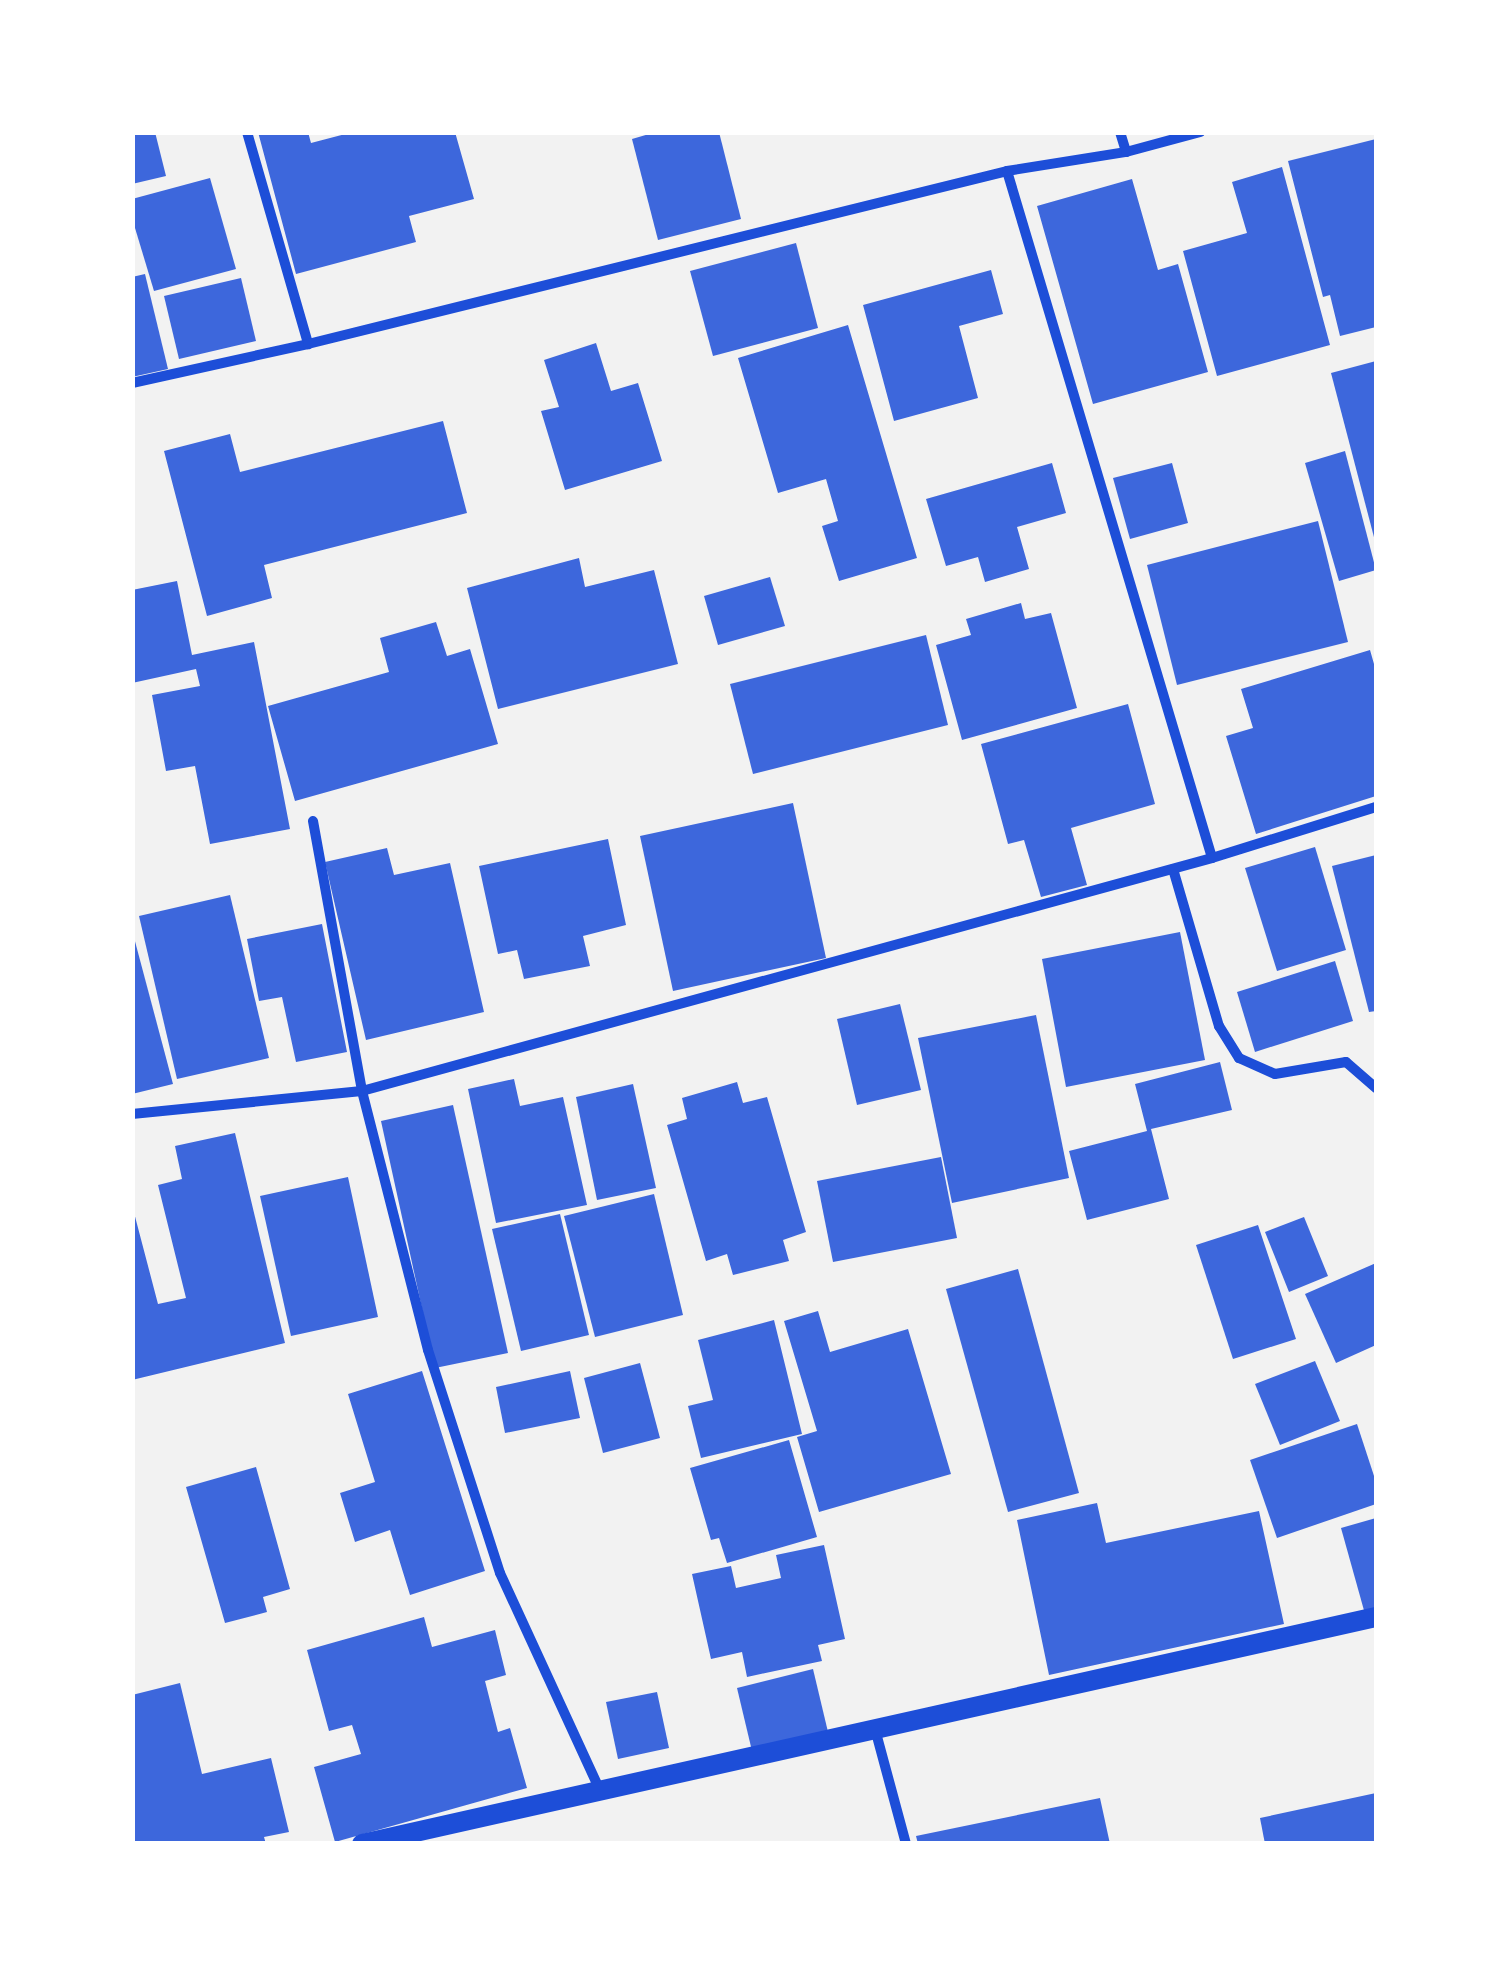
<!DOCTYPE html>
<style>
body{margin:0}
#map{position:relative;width:1509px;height:1976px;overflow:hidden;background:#f2f2f2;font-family:Poppins,sans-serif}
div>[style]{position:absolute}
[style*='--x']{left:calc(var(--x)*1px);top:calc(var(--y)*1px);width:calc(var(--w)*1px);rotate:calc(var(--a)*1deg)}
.building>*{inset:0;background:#3d67dc}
.minor>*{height:10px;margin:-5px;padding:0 5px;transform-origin:5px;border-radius:5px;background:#1d4ed8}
.secondary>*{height:20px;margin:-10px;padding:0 10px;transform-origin:10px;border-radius:10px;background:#1d4ed8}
span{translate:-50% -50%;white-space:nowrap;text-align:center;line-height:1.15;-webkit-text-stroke:8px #fff;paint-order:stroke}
.frame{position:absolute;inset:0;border:135px solid #fff;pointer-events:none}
</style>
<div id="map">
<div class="building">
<div style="clip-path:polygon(132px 132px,155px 132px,166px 176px,132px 184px)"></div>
<div style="clip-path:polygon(258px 132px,308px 132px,311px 143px,353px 132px,455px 132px,474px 199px,409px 216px,416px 242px,296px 274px)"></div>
<div style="clip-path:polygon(656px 132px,719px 132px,741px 219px,658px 240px,632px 139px)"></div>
<div style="clip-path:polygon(1376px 139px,1376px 327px,1340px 336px,1330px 295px,1323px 297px,1288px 161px)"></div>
<div style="clip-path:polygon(1282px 167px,1330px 345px,1217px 376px,1183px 251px,1247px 233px,1232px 182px)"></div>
<div style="clip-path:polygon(210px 178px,236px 269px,154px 291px,132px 218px,132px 199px)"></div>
<div style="clip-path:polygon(1132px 179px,1158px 270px,1178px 264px,1208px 372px,1093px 404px,1037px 206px)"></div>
<div style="clip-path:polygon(796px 243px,818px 328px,713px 356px,690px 271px)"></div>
<div style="clip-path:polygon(991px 270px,1003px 314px,959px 326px,978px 398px,894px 421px,863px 305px)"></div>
<div style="clip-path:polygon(145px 274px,168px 369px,132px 377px,132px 277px)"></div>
<div style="clip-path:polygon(241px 278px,256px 341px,179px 359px,164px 296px)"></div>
<div style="clip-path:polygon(848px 325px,917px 558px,839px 581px,822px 526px,838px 521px,826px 479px,778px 493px,738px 358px)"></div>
<div style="clip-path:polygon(596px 343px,611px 391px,638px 383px,662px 461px,565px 490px,541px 411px,559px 407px,544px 360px)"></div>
<div style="clip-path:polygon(1376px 361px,1376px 541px,1375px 541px,1331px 373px)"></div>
<div style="clip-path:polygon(443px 421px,467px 513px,264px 565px,272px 598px,207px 616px,164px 451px,230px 434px,240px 472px)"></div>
<div style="clip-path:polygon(1345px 451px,1376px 570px,1339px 581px,1305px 463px)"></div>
<div style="clip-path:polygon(1052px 463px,1066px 513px,1017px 527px,1029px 569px,985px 582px,978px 557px,946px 566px,926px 499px)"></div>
<div style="clip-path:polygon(1172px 463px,1188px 523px,1130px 539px,1113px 478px)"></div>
<div style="clip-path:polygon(1318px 521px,1348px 642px,1177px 685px,1147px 565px)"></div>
<div style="clip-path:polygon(579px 558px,585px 587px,654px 570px,678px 664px,498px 709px,467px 588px)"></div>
<div style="clip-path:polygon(770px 577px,785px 626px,718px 645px,704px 596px)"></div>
<div style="clip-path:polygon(177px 581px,192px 655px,254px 642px,290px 829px,210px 844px,195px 766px,166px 771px,152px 695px,200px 686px,196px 669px,132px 683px,132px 590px)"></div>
<div style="clip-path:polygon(1021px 603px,1025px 619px,1051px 613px,1077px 708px,962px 740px,936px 645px,971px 635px,966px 619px)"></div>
<div style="clip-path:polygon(436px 622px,447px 656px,470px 649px,498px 744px,295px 801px,268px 706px,389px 672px,380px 638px)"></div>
<div style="clip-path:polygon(926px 635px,948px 725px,753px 774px,730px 684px)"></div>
<div style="clip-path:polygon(1370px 650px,1376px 671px,1376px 796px,1256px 834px,1226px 736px,1253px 728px,1241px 689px)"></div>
<div style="clip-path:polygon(1128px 704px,1155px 804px,1071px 828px,1087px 885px,1041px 897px,1024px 840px,1008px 844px,981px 744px)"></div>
<div style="clip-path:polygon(793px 803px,826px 958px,673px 991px,640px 836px)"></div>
<div style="clip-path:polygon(608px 839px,626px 925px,583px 936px,590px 966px,524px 979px,517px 950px,498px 954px,479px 866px)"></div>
<div style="clip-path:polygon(1315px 847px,1346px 950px,1277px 971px,1245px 868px)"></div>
<div style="clip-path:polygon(387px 848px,394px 875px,450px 863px,484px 1012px,366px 1040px,325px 862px)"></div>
<div style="clip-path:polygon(1376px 855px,1376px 1011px,1369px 1012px,1332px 866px)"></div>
<div style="clip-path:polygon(230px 895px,269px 1058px,177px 1079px,139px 916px)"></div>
<div style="clip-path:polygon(322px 924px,347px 1052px,296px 1062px,282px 997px,259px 1001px,247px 939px)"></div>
<div style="clip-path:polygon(132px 930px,173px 1084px,132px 1094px)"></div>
<div style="clip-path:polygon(1180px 932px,1205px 1060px,1066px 1087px,1042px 959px)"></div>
<div style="clip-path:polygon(1335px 961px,1353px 1021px,1255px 1052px,1237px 992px)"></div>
<div style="clip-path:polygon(900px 1004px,921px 1090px,857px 1105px,837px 1019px)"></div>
<div style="clip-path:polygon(1036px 1015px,1069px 1178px,952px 1203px,918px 1038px)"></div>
<div style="clip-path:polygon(1220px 1062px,1232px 1110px,1151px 1129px,1169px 1199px,1087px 1220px,1069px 1151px,1147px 1131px,1135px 1084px)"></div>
<div style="clip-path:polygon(514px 1079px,520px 1106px,563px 1097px,587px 1205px,496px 1223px,468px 1089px)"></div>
<div style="clip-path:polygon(737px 1082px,743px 1103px,767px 1097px,806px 1232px,783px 1240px,789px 1261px,733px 1275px,727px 1254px,706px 1261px,667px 1125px,687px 1119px,682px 1098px)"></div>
<div style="clip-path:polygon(633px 1084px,656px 1188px,597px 1200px,576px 1097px)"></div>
<div style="clip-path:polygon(453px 1105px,508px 1353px,435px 1368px,381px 1121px)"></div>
<div style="clip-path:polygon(235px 1133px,285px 1343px,132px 1380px,132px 1205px,158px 1304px,186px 1298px,158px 1185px,182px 1179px,175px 1146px)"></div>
<div style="clip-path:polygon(941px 1157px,957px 1238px,833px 1262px,817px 1181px)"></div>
<div style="clip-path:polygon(348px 1177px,378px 1317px,291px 1336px,260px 1196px)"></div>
<div style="clip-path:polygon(654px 1194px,683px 1315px,595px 1337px,564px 1216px)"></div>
<div style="clip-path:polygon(560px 1214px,589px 1335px,521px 1351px,492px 1229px)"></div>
<div style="clip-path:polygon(1304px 1217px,1328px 1276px,1289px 1292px,1265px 1232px)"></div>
<div style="clip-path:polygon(1258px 1225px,1296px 1339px,1233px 1359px,1196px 1245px)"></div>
<div style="clip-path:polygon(1376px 1263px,1376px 1345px,1336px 1363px,1305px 1294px)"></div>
<div style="clip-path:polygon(1018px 1269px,1079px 1493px,1008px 1512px,946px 1289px)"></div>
<div style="clip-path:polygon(818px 1311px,830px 1352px,908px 1329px,951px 1474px,819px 1512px,797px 1437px,817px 1431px,784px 1321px)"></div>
<div style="clip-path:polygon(774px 1320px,802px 1434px,701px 1458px,688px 1406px,713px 1400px,698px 1340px)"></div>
<div style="clip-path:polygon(1315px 1361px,1340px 1421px,1280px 1445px,1255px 1384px)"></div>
<div style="clip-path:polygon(640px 1363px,660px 1438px,603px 1453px,584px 1378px)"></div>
<div style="clip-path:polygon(422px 1371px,485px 1571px,410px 1595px,390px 1530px,355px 1542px,340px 1493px,375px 1482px,348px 1394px)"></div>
<div style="clip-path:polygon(570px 1371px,580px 1418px,505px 1433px,496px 1387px)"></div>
<div style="clip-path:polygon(1357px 1424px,1376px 1482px,1376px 1504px,1277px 1538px,1250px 1460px)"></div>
<div style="clip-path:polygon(789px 1440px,817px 1537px,727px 1563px,719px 1538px,711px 1540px,690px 1468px)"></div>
<div style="clip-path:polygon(256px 1467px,290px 1589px,263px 1597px,267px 1612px,225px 1623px,186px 1487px)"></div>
<div style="clip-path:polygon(1097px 1503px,1106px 1543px,1259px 1511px,1284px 1624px,1049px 1675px,1017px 1520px)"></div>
<div style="clip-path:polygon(1376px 1518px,1376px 1610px,1365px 1614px,1341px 1528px)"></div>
<div style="clip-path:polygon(824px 1545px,845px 1639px,818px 1645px,822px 1661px,747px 1677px,742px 1652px,711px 1659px,692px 1574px,731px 1566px,736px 1588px,781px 1578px,776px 1555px)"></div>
<div style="clip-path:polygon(424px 1617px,432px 1647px,495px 1630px,506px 1675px,485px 1681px,498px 1732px,510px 1728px,527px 1788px,335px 1842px,314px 1767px,361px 1754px,352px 1725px,329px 1731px,307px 1650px)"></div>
<div style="clip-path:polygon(813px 1669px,828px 1732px,752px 1751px,737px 1688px)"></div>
<div style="clip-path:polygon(180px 1683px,202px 1774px,271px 1758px,289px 1832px,264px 1837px,266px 1844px,132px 1844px,132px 1695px)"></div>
<div style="clip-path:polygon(657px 1692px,669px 1748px,618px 1759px,606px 1702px)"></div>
<div style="clip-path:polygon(1376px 1793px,1376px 1844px,1265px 1844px,1260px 1818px)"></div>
<div style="clip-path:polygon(1100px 1798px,1110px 1844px,918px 1844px,916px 1836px)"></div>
</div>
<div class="minor">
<div style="--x:247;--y:132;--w:221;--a:73.9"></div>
<div style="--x:1120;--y:132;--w:21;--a:73"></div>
<div style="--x:1007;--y:171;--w:717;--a:73.38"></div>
<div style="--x:132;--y:383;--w:180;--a:-12.5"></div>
<div style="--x:308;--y:344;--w:720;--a:-13.9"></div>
<div style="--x:1007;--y:171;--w:121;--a:-9.1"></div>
<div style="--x:1126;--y:152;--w:77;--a:-15.1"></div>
<div style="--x:313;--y:821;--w:274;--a:79.7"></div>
<div style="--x:362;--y:1091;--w:267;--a:75.7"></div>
<div style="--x:428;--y:1350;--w:234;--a:72.1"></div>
<div style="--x:500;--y:1573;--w:239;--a:65.3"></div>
<div style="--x:1173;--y:869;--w:164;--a:73.7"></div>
<div style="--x:1219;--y:1026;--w:38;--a:58"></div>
<div style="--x:1239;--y:1058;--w:39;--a:24"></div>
<div style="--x:1275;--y:1074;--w:72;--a:-9.6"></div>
<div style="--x:1346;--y:1062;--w:40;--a:41"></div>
<div style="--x:132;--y:1114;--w:231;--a:-5.7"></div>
<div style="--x:362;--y:1091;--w:881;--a:-15.33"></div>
<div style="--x:1212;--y:858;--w:172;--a:-17.3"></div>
<div style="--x:875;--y:1729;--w:119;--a:74.9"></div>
</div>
<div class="secondary">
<div style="--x:362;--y:1844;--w:1039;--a:-12.62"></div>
</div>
<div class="frame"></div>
</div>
